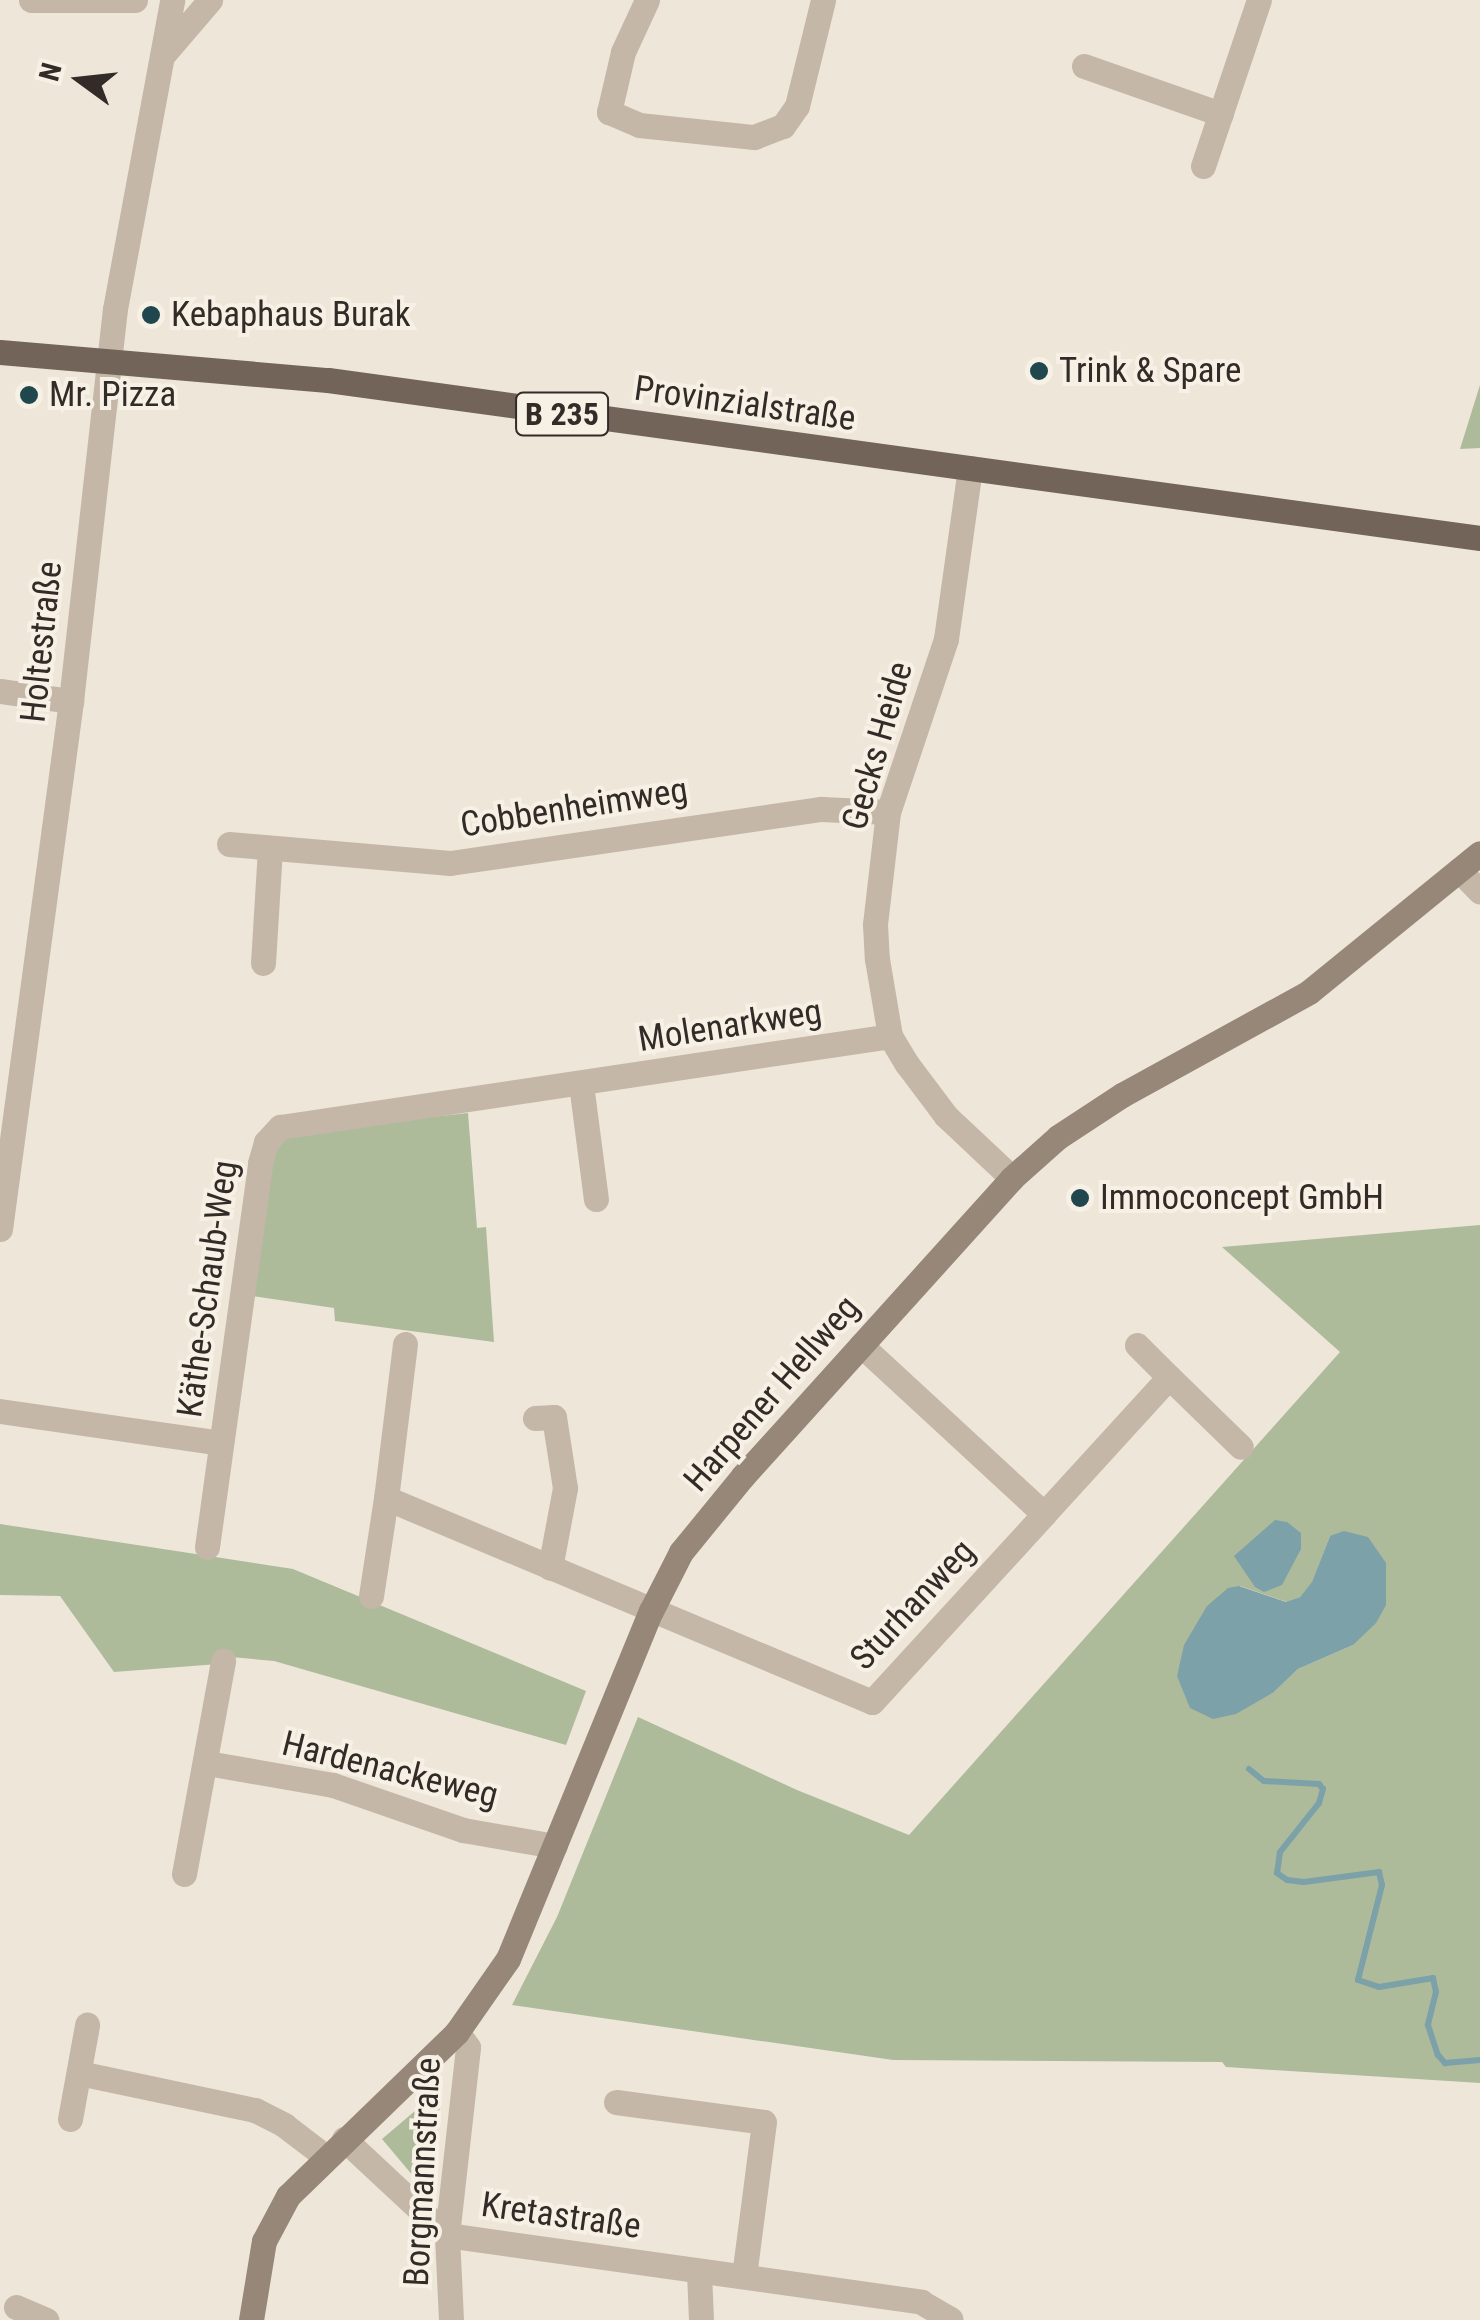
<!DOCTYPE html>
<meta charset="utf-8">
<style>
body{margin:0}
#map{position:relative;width:1480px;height:2320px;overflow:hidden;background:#eee6d9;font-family:"Roboto Condensed",sans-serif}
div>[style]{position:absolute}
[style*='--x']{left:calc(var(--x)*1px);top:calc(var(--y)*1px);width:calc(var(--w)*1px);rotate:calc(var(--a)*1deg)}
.green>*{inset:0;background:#adbb9b}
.water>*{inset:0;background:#7ca1a8}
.stream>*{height:6px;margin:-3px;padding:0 3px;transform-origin:3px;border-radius:3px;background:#7ca1a8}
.street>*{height:25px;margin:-12.5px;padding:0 12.5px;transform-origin:12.5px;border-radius:12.5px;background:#c4b7a7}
.secondary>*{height:25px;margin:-12.5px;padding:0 12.5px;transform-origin:12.5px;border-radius:12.5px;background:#978779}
.primary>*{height:25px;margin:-12.5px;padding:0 12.5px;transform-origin:12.5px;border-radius:12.5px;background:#726459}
.dots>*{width:28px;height:28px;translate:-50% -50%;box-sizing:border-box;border:5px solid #f6f0e5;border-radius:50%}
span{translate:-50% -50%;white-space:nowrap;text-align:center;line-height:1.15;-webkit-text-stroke:8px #f6f0e5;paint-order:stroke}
.shield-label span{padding:2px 8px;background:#f6f0e5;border:2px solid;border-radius:8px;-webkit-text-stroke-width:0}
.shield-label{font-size:32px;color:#322b27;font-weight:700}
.poi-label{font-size:35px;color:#322b27}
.left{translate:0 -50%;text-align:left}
.street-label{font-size:35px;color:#322b27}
.north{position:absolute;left:30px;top:30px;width:100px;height:100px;-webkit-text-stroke:8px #f6f0e5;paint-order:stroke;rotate:285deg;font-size:28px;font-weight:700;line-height:40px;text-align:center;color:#322b27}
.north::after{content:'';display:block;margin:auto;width:35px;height:45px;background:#322b27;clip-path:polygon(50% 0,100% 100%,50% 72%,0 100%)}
</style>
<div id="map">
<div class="green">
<div style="clip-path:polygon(1480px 385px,1480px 448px,1460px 449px)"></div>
<div style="clip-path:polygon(468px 1113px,477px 1228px,486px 1227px,494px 1342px,335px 1321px,334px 1308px,253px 1296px,272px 1146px,285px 1133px)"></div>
<div style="clip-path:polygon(evenodd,1480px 1225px,1480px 2083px,1226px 2067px,1222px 2062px,893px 2060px,512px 2005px,557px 1917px,638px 1717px,797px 1790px,909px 1835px,1340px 1352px,1222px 1247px,1480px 1225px,1330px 1536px,1353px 1645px,1298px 1669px,1274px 1692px,1177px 1676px,1183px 1660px,1240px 1586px,1287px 1602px,1300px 1597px,1312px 1583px,1330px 1536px)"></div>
<div style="clip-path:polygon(0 1524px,293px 1569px,586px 1691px,566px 1745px,274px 1661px,220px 1656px,218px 1664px,114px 1672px,60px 1596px,0 1595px)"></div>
<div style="clip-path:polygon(442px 2088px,430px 2196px,382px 2139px)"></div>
</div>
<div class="water">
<div style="clip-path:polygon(1275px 1520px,1287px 1522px,1301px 1533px,1301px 1549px,1282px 1585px,1264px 1592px,1255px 1587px,1234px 1556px)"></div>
<div style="clip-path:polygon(1344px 1531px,1368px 1537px,1386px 1563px,1386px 1605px,1376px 1623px,1353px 1645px,1298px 1669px,1274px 1692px,1236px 1714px,1213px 1719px,1190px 1708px,1177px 1676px,1184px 1645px,1207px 1606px,1228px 1588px,1239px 1586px,1286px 1602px,1300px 1597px,1312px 1582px,1330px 1536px)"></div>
</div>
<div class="stream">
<div style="--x:1249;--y:1769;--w:19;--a:39"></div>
<div style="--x:1264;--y:1781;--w:55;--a:3.1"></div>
<div style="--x:1319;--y:1784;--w:6;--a:51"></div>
<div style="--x:1323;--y:1789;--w:15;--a:106"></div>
<div style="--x:1319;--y:1803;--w:63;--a:128.5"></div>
<div style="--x:1280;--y:1852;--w:21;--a:98"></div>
<div style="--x:1277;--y:1873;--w:12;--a:35"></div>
<div style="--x:1287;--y:1880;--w:17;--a:7"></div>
<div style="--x:1304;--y:1882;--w:76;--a:-7.6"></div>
<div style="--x:1379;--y:1872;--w:13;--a:77"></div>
<div style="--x:1382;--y:1885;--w:98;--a:104.2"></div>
<div style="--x:1358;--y:1980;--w:22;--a:18"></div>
<div style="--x:1379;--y:1987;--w:55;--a:-9.5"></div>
<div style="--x:1433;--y:1978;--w:14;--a:78"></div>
<div style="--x:1436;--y:1992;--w:34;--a:104"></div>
<div style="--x:1428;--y:2025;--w:32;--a:72"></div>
<div style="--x:1438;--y:2055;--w:11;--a:49"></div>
<div style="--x:1445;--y:2063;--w:35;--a:-5"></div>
</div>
<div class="street">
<div style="--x:31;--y:0;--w:104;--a:0"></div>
<div style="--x:647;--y:0;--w:57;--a:114.8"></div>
<div style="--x:623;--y:52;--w:62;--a:103.1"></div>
<div style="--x:609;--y:112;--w:33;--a:23"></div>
<div style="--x:639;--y:125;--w:116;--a:6"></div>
<div style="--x:754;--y:137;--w:31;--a:-21"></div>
<div style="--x:783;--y:126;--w:24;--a:-55"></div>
<div style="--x:797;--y:106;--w:109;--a:-76.2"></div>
<div style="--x:162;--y:56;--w:74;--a:-49.4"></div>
<div style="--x:1084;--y:66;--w:145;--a:19.3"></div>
<div style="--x:1203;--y:166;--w:175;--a:-71.4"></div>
<div style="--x:970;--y:468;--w:173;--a:98"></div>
<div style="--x:946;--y:639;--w:182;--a:108.5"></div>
<div style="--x:888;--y:812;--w:113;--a:96.6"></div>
<div style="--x:875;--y:924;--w:35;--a:87"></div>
<div style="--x:877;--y:959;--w:78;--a:80.4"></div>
<div style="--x:890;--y:1036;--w:33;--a:59"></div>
<div style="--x:907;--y:1064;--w:65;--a:53.1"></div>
<div style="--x:946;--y:1116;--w:91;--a:43.2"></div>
<div style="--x:0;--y:691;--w:72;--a:8"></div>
<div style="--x:229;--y:844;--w:222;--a:4.9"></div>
<div style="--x:450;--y:863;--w:375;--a:-8.3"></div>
<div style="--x:821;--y:809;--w:67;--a:2.6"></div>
<div style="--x:1459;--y:870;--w:30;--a:46"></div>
<div style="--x:263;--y:963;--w:115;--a:-86.5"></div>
<div style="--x:581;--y:1084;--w:116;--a:82.6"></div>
<div style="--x:0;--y:1229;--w:533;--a:-82.34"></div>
<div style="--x:71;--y:701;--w:394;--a:-83.6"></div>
<div style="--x:115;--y:309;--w:314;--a:-79.5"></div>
<div style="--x:405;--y:1344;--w:155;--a:97"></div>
<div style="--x:386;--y:1498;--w:527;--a:22.77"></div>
<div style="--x:872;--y:1702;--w:255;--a:-47.5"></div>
<div style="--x:1044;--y:1514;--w:249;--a:-137.3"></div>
<div style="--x:1137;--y:1345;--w:45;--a:45"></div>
<div style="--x:0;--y:1411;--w:223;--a:8.2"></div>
<div style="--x:535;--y:1418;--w:19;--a:-3"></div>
<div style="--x:554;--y:1417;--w:72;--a:81.2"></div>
<div style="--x:565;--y:1488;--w:81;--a:100.6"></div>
<div style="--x:1044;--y:1514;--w:185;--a:-47.6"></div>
<div style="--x:1169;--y:1377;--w:100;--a:44.2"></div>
<div style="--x:207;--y:1547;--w:388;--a:-82.1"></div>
<div style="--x:260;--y:1163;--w:22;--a:-74"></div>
<div style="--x:266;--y:1142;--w:21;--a:-47"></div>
<div style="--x:280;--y:1127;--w:617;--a:-8.48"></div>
<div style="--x:371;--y:1596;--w:99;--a:-81.3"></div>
<div style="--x:207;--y:1763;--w:128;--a:9.9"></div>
<div style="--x:333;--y:1785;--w:138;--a:19.1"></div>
<div style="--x:463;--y:1830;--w:93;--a:9.9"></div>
<div style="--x:184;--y:1874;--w:217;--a:-79.6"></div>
<div style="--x:79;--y:2073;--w:180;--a:11.9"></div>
<div style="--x:255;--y:2110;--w:33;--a:27"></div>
<div style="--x:284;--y:2125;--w:53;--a:37.3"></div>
<div style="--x:616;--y:2102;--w:149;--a:7.7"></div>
<div style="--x:764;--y:2122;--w:155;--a:97.4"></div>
<div style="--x:70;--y:2119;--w:96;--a:-79.7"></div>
<div style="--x:344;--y:2139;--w:141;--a:43"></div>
<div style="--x:447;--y:2235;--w:479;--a:8"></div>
<div style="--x:921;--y:2302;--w:34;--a:30"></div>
<div style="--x:699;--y:2272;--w:48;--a:87.6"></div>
<div style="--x:16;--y:2307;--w:33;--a:23"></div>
<div style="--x:451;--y:2320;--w:85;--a:-92.7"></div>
<div style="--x:447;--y:2235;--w:189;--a:-83.6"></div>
<div style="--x:468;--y:2047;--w:19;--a:-126"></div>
</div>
<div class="secondary">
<div style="--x:251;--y:2320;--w:80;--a:-80.7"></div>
<div style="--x:264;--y:2241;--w:51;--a:-61.9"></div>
<div style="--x:288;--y:2196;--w:235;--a:-44.1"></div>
<div style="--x:457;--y:2032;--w:89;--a:-55.1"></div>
<div style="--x:508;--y:1959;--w:376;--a:-67.7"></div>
<div style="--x:651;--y:1611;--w:66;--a:-63"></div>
<div style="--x:681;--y:1552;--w:98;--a:-50.8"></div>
<div style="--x:743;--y:1476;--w:401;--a:-47.9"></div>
<div style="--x:1012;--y:1178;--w:62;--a:-41.7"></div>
<div style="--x:1058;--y:1137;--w:77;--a:-33.3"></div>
<div style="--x:1122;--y:1095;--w:213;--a:-28.8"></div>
<div style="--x:1309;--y:992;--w:220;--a:-39.1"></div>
</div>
<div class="primary">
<div style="--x:0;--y:352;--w:329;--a:4.9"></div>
<div style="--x:328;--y:380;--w:1163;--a:7.81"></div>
</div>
<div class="dots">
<div style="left:151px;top:315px;background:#21474e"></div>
<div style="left:1039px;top:371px;background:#21474e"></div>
<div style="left:29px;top:395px;background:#21474e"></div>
<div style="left:1080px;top:1198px;background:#21474e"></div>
</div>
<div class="shield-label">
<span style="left:562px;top:414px">B 235</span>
</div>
<div class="poi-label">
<span class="left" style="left:171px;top:315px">Kebaphaus Burak</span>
<span class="left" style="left:1059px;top:371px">Trink &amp; Spare</span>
<span class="left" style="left:49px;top:395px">Mr. Pizza</span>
<span class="left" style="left:1100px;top:1198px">Immoconcept GmbH</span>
</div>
<div class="street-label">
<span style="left:745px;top:404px;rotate:8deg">Provinzialstraße</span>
<span style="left:42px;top:642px;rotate:-84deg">Holtestraße</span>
<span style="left:878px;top:746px;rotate:-74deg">Gecks Heide</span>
<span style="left:574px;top:808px;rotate:-9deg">Cobbenheimweg</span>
<span style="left:730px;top:1026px;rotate:-9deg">Molenarkweg</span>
<span style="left:208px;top:1289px;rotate:-82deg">Käthe-Schaub-Weg</span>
<span style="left:772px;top:1394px;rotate:-49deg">Harpener Hellweg</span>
<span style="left:913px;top:1605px;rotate:-47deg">Sturhanweg</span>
<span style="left:390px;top:1770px;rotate:14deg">Hardenackeweg</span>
<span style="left:423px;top:2172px;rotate:-87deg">Borgmannstraße</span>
<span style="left:561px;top:2216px;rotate:8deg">Kretastraße</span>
</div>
<div class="north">N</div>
</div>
